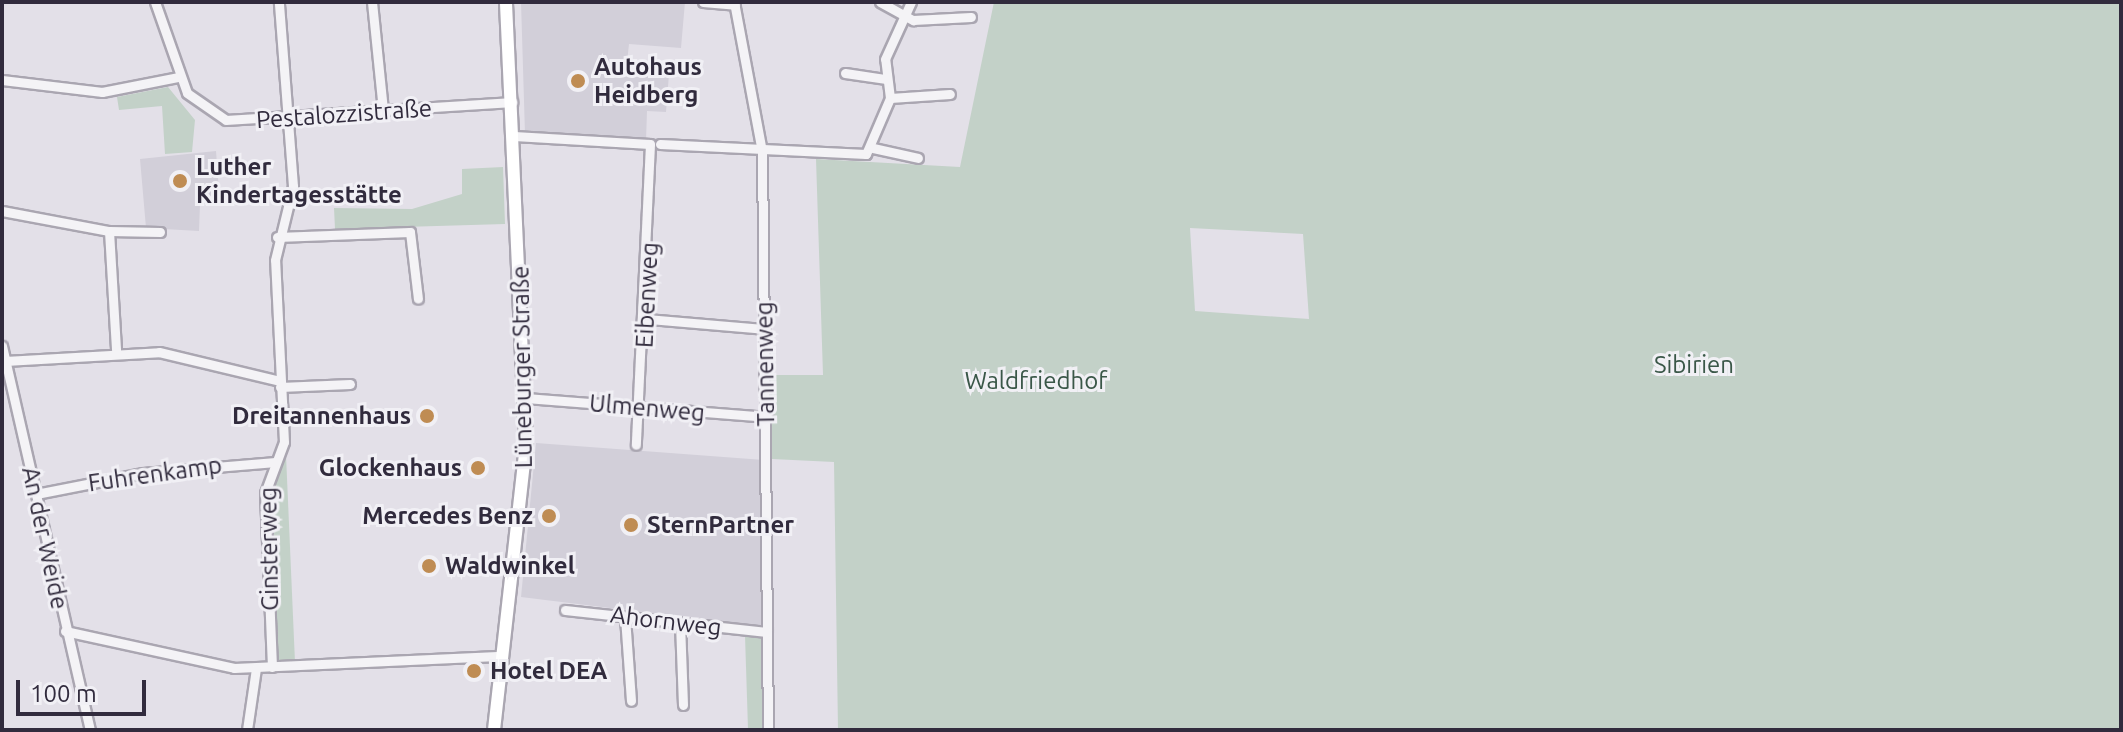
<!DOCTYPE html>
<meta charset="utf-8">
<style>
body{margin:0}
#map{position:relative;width:2123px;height:732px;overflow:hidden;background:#e3e0e8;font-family:Ubuntu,sans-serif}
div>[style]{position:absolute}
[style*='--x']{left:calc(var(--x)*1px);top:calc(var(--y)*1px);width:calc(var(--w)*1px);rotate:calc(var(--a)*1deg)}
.built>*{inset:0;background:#d2cfd9}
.green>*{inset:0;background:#c3d1c8}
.roads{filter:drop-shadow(2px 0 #aaa6b1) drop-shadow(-2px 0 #aaa6b1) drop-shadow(0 2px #aaa6b1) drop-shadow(0 -2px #aaa6b1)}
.minor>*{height:9px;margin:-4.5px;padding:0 4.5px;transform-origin:4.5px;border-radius:4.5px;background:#f4f3f6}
.major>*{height:12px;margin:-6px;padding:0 6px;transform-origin:6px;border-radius:6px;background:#fff}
.dots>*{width:22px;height:22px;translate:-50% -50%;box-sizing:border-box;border:4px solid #f1f0f5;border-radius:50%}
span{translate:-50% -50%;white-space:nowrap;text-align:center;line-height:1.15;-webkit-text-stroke:6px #f1f0f5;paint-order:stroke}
.poi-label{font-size:24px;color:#312b3d;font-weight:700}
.left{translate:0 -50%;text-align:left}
.right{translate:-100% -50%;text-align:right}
.street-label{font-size:24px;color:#312b3d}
.park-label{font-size:24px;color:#3a5748}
.frame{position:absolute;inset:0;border:4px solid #312b3d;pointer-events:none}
.scale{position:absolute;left:16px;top:680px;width:130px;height:36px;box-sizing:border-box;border:4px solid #312b3d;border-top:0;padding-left:10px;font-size:24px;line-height:28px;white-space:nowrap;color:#312b3d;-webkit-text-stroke:6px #f1f0f5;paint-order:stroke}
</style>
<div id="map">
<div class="built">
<div style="clip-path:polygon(521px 2px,685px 2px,681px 48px,629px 44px,626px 71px,669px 74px,666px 112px,647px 111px,646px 141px,525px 134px)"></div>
<div style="clip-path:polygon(216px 151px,220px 204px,200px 204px,199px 231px,146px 228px,140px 159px)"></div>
<div style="clip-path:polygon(536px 443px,764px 460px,764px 627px,521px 597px)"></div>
</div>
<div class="green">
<div style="clip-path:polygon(evenodd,994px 2px,2121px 2px,2121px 730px,838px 730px,834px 462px,772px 459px,771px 375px,823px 375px,816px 159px,960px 167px,994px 2px,1190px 228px,1303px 234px,1309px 319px,1195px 311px,1190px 228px)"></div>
<div style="clip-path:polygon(168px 87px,195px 120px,192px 152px,165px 154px,162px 106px,119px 110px,117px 97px)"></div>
<div style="clip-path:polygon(503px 167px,505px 224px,335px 229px,334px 208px,412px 209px,462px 194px,462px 169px)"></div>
<div style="clip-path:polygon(286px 455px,295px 662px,282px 662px,276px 657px,269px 485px)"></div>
<div style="clip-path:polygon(745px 636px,762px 637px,763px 729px,748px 729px)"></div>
</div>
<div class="roads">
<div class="minor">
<div style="--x:155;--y:2;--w:96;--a:70.6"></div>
<div style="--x:187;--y:93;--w:47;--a:34.7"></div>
<div style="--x:226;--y:120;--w:287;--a:-3.6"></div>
<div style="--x:372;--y:2;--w:110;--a:84.2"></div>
<div style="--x:703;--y:2;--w:32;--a:5"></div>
<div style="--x:734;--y:2;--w:152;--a:79.4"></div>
<div style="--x:762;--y:151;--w:579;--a:89.41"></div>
<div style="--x:880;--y:2;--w:38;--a:29"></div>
<div style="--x:913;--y:20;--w:58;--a:-3"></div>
<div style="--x:845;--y:73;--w:40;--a:8.5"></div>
<div style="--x:2;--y:80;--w:101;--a:6.8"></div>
<div style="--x:102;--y:92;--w:77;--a:-11.2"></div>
<div style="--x:890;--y:98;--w:60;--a:-3.8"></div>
<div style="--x:514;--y:136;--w:136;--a:3.4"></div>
<div style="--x:650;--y:144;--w:301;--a:92.7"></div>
<div style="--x:660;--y:144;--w:206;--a:2.8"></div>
<div style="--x:866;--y:154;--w:61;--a:-66.8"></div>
<div style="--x:890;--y:98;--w:39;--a:-97"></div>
<div style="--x:885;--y:59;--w:63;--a:-65.5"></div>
<div style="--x:873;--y:148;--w:46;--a:12.5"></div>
<div style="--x:2;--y:211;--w:109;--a:10.6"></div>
<div style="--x:109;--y:231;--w:119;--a:86.6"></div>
<div style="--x:109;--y:231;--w:51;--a:1.1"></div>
<div style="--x:277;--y:237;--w:133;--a:-2.2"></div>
<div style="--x:410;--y:232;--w:67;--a:83.2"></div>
<div style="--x:648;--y:319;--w:117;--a:4.9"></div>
<div style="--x:2;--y:346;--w:394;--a:77.1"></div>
<div style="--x:5;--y:361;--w:154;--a:-3.3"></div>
<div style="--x:159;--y:352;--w:124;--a:13.5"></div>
<div style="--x:280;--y:387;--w:70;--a:-2.5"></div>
<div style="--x:527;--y:398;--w:241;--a:4.5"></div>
<div style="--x:36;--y:494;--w:109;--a:-11.1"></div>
<div style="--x:143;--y:473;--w:133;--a:-4.7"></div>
<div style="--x:565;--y:610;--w:203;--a:6.2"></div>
<div style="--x:625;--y:617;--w:84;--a:85.9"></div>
<div style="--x:680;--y:623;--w:82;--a:87.9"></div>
<div style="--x:65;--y:631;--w:173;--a:12.3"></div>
<div style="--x:234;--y:668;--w:269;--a:-2.6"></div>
<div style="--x:272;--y:667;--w:174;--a:-92.3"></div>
<div style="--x:265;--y:493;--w:54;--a:-69.6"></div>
<div style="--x:284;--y:442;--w:182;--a:-92.8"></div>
<div style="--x:275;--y:260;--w:76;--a:-76.3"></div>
<div style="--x:293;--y:186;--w:185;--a:-94.4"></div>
<div style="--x:247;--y:730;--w:63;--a:-81.7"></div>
</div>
<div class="major">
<div style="--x:494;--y:730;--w:288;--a:-83.6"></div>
<div style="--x:526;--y:444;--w:442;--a:-92.6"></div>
</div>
</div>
<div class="dots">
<div style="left:578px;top:81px;background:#bf8c53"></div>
<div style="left:180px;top:181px;background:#bf8c53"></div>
<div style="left:427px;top:416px;background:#bf8c53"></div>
<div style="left:478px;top:468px;background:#bf8c53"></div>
<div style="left:549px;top:516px;background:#bf8c53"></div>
<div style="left:631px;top:525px;background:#bf8c53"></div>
<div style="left:429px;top:566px;background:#bf8c53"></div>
<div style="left:474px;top:671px;background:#bf8c53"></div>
</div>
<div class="poi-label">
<span class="left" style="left:594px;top:81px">Autohaus<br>Heidberg</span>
<span class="left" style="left:196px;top:181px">Luther<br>Kindertagesstätte</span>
<span class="right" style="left:411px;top:416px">Dreitannenhaus</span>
<span class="right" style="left:462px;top:468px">Glockenhaus</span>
<span class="right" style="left:533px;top:516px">Mercedes Benz</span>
<span class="left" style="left:647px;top:525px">SternPartner</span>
<span class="left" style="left:445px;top:566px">Waldwinkel</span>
<span class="left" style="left:490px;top:671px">Hotel DEA</span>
</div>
<div class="street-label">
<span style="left:344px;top:114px;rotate:-4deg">Pestalozzistraße</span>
<span style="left:647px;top:295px;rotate:-87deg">Eibenweg</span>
<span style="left:765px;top:364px;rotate:-91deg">Tannenweg</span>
<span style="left:522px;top:367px;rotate:-91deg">Lüneburger Straße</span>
<span style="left:647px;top:408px;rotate:5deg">Ulmenweg</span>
<span style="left:155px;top:474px;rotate:-8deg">Fuhrenkamp</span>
<span style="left:45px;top:538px;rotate:78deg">An der Weide</span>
<span style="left:269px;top:549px;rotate:-91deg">Ginsterweg</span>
<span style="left:666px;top:621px;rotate:7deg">Ahornweg</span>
</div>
<div class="park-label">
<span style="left:1694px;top:365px">Sibirien</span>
<span style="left:1036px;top:381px">Waldfriedhof</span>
</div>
<div class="frame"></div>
<div class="scale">100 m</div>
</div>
